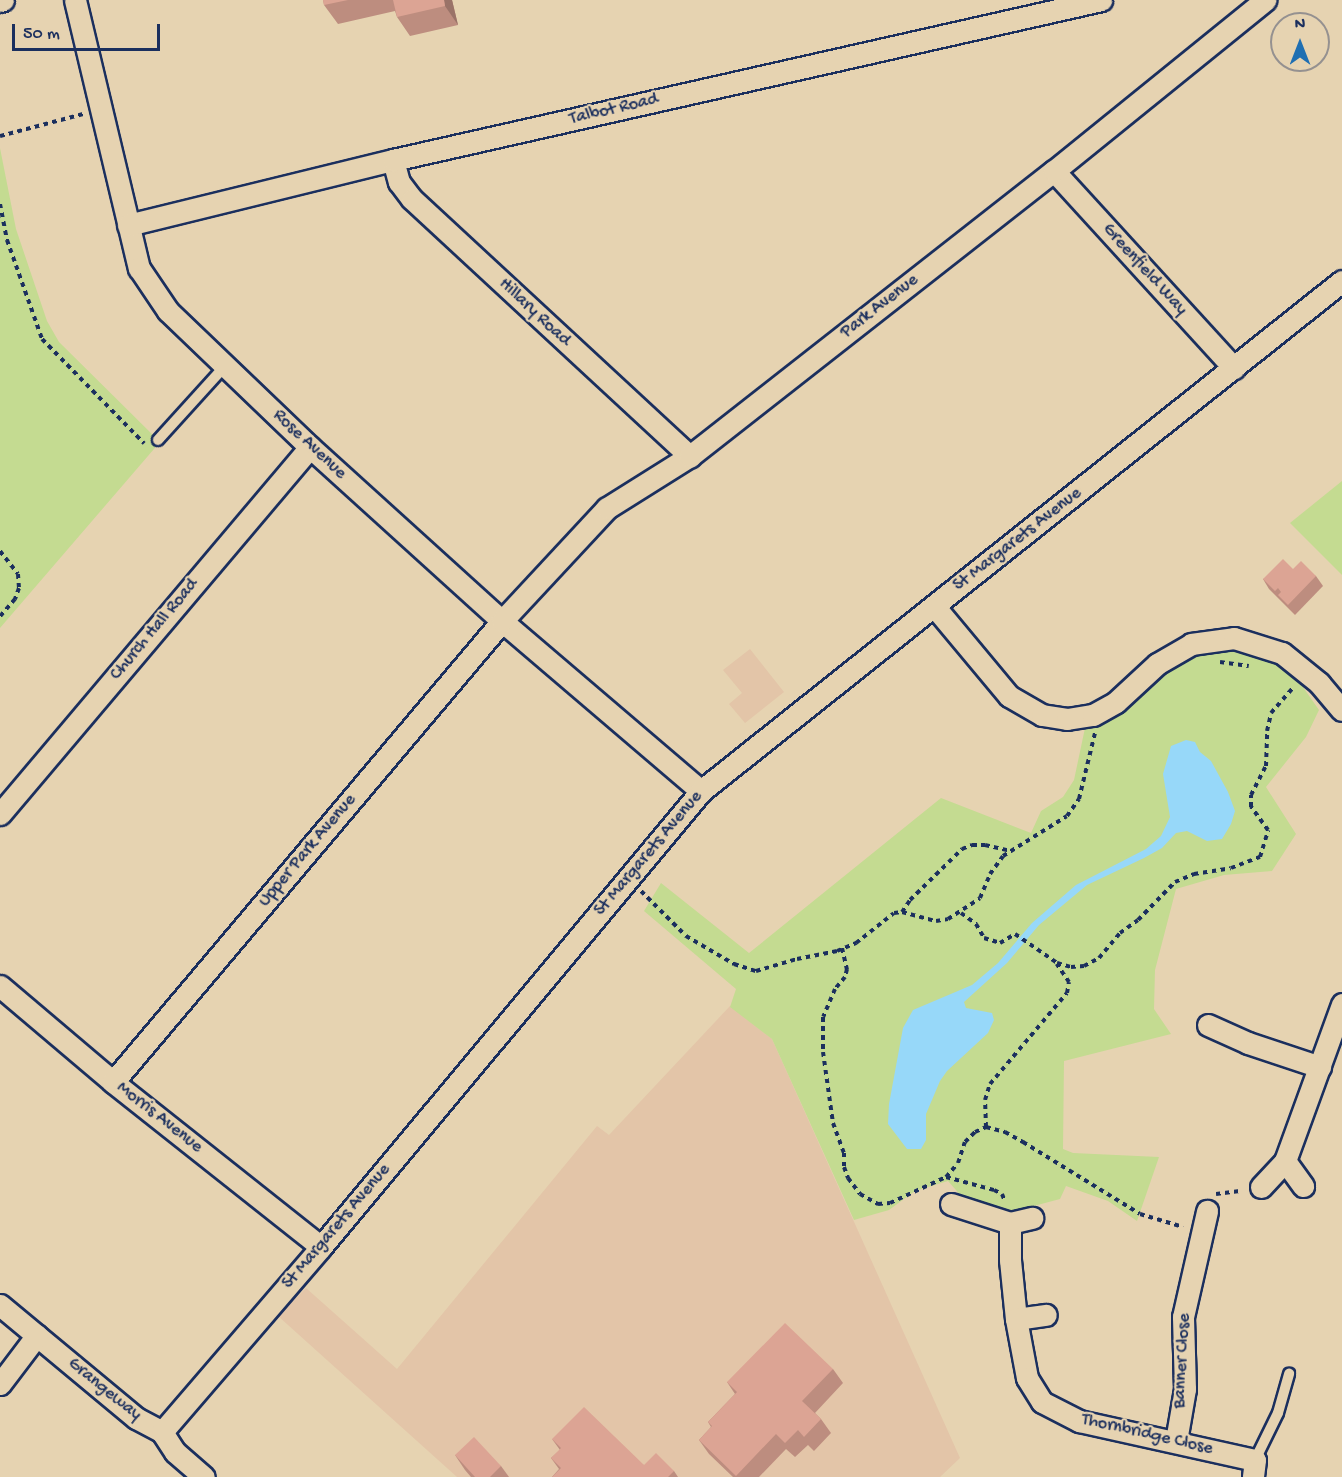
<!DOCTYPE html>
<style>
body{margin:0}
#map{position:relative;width:1342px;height:1477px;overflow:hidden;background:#e6d3b1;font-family:"Gochi Hand",sans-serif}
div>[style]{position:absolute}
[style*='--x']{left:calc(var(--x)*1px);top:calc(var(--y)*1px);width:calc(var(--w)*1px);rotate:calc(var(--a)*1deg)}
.built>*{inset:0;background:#e3c5a8}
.green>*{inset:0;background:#c4db91}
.water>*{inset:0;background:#97d8f9}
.path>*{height:4px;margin-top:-2px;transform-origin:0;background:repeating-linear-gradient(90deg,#1b2f5e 0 4.5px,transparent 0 9px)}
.roads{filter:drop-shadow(2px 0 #1b2f5e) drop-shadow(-2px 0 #1b2f5e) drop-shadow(0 2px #1b2f5e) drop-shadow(0 -2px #1b2f5e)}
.lane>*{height:10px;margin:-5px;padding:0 5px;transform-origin:5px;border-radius:5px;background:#e6d3b1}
.street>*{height:21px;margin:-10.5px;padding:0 10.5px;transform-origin:10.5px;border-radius:10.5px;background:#e6d3b1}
.wall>*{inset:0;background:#bd8d7f}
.shaded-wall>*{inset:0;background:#9a7368}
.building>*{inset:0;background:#dca494}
span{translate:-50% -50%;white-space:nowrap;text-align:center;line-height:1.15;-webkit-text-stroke:4.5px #e6d3b1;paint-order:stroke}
.street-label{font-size:18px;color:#1b2f5e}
.north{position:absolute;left:1270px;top:12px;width:60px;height:60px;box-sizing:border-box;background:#e6d3b1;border:2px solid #959190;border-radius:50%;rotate:0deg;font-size:16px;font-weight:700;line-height:24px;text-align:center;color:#1b2f5e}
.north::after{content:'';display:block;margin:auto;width:21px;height:27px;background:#1f6fb2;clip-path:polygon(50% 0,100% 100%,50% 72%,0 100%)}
.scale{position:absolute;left:12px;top:24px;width:148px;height:27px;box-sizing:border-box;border:3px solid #1b2f5e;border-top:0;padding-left:8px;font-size:18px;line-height:21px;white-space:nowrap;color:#1b2f5e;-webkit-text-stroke:4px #e6d3b1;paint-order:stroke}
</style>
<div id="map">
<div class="built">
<div style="clip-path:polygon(750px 649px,784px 692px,745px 723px,729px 704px,742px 693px,723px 670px)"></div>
<div style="clip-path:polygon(730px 1006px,772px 1039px,960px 1458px,940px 1477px,457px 1477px,278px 1316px,306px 1288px,397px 1369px,597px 1126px,609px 1135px)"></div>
</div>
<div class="green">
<div style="clip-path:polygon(0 148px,16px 229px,47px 321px,59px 342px,160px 442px,0 628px)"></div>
<div style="clip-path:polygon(1342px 481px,1342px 575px,1290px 523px)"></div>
<div style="clip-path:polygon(1227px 647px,1271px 657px,1291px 670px,1319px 710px,1306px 737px,1266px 787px,1296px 834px,1272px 871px,1224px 875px,1176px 889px,1155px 970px,1154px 1009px,1171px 1034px,1064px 1061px,1063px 1149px,1073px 1153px,1159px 1157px,1137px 1221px,1108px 1201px,1066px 1186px,1060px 1199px,1015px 1211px,1000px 1210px,963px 1198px,948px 1181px,915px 1191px,889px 1210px,854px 1220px,772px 1039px,730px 1007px,736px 989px,644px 911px,661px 883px,749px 953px,941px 798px,1031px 833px,1041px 811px,1063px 797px,1074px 780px,1085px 728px,1101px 718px,1169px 660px,1193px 651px)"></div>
</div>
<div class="water">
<div style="clip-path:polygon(1186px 740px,1195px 742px,1200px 752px,1211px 761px,1228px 792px,1235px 811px,1231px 824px,1222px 839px,1207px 841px,1187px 831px,1176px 833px,1162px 848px,1144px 858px,1087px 885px,1039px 925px,1007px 963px,964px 1002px,966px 1008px,992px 1013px,994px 1020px,988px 1033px,947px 1071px,940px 1081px,926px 1114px,926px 1140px,921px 1149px,907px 1149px,888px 1124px,889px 1104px,903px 1028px,913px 1010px,972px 985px,998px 963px,1032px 923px,1076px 885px,1146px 849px,1161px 836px,1170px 817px,1163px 774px,1171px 746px)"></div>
</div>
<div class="path">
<div style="--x:0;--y:136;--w:86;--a:-14.8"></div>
<div style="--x:0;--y:204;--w:37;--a:79"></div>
<div style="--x:7;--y:240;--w:105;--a:70.5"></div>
<div style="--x:42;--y:339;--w:146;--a:45.6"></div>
<div style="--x:0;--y:551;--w:29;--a:52"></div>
<div style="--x:18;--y:574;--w:14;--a:86"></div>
<div style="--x:19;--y:588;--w:12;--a:110"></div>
<div style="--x:15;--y:599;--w:23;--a:131"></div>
<div style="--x:1220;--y:662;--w:29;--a:8"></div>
<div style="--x:641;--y:891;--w:64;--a:45"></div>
<div style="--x:686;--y:936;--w:56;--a:30.3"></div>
<div style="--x:734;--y:964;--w:23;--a:18"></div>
<div style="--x:756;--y:971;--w:43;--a:-16.3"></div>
<div style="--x:797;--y:959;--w:41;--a:-11.3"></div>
<div style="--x:837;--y:951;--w:21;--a:-23"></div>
<div style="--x:856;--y:943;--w:48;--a:-38.3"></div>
<div style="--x:894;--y:913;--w:8;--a:-7"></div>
<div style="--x:902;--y:912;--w:35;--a:15"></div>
<div style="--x:936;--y:921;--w:12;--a:-9"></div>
<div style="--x:948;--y:919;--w:38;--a:-33"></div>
<div style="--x:980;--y:898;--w:26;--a:-67"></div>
<div style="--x:990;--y:874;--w:22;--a:-54"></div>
<div style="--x:1003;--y:856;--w:75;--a:-32"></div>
<div style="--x:1067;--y:816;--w:21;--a:-55"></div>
<div style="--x:1079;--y:799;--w:68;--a:-76.4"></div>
<div style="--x:902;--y:912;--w:14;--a:-56"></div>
<div style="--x:910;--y:900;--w:73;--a:-44.4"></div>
<div style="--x:962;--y:849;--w:11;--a:-22"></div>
<div style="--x:972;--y:845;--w:13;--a:0"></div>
<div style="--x:985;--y:845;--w:26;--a:13"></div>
<div style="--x:961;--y:913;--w:19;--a:36"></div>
<div style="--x:976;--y:924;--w:16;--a:60"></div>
<div style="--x:984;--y:938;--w:17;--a:17"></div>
<div style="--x:1000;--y:943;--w:17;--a:-31"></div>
<div style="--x:1015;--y:934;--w:51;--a:34.6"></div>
<div style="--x:1057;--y:963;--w:15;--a:16"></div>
<div style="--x:1071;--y:967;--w:13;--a:-4"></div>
<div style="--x:1084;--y:966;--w:17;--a:-28"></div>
<div style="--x:1099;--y:958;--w:33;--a:-50"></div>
<div style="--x:1120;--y:933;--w:22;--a:-36"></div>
<div style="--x:1138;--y:920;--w:53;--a:-45.8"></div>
<div style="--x:1175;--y:882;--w:21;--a:-23"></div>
<div style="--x:1194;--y:874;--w:37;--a:-9"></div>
<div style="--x:1231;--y:868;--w:31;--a:-21"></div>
<div style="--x:1260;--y:857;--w:28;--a:-73"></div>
<div style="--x:1268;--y:830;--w:29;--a:-126"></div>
<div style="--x:1251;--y:807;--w:12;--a:-90"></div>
<div style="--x:1251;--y:795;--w:33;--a:-63"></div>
<div style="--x:1266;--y:766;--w:35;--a:-88"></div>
<div style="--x:1267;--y:731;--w:18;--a:-77"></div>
<div style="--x:1271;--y:713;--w:35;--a:-49"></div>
<div style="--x:842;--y:948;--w:22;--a:77"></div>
<div style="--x:847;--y:969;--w:8;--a:104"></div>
<div style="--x:845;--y:977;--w:16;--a:130"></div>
<div style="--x:835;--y:989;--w:30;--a:113"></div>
<div style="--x:823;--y:1017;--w:35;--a:90"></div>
<div style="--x:823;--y:1052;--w:72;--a:82"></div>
<div style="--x:833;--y:1123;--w:32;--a:70"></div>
<div style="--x:844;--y:1153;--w:14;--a:90"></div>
<div style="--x:844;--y:1167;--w:12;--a:70"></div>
<div style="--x:848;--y:1178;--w:20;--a:53"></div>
<div style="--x:860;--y:1194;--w:21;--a:29"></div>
<div style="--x:878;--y:1204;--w:12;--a:-5"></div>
<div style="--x:890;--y:1203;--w:62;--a:-24.9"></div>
<div style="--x:946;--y:1177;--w:18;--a:-49"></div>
<div style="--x:958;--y:1163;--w:22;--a:-72"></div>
<div style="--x:965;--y:1142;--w:14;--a:-45"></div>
<div style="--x:975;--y:1132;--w:12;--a:-24"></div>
<div style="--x:986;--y:1127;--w:20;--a:15"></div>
<div style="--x:1005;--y:1132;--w:21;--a:29"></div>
<div style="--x:1023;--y:1142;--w:137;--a:31.6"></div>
<div style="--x:1140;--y:1214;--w:45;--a:16.8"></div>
<div style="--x:986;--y:1127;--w:27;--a:-92"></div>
<div style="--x:985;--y:1100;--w:17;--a:-73"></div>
<div style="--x:990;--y:1084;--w:119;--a:-49.8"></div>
<div style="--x:1067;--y:993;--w:11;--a:-80"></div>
<div style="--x:1069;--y:982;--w:22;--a:-124"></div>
<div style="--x:946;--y:1177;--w:50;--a:15.2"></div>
<div style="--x:994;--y:1190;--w:9;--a:27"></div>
<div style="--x:1002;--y:1194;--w:5;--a:68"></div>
<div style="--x:1216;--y:1194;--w:26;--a:-7"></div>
</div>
<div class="roads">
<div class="lane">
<div style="--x:158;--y:440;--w:100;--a:-47.8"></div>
<div style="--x:1255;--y:1460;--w:52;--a:-63.9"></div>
<div style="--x:1278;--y:1413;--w:41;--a:-74.2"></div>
</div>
<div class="street">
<div style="--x:75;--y:0;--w:276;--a:76.6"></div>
<div style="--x:139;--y:268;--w:52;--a:56"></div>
<div style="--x:168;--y:311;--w:197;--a:43.8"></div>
<div style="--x:310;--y:447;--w:259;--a:42.2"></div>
<div style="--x:502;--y:621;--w:262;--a:40.5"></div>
<div style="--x:0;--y:1;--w:3;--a:-18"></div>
<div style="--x:393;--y:160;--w:23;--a:75"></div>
<div style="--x:399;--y:182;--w:21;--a:53"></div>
<div style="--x:412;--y:199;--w:379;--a:42.8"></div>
<div style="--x:1054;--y:171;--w:267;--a:47.6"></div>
<div style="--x:128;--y:225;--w:273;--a:-13.8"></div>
<div style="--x:393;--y:160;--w:726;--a:-12.73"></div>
<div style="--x:934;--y:606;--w:117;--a:50.2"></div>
<div style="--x:1009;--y:696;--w:38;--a:30"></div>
<div style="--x:1042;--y:715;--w:25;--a:9"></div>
<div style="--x:1067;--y:719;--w:26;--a:-9"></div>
<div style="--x:1093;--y:715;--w:26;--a:-29"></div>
<div style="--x:1116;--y:702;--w:56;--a:-42.8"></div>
<div style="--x:1157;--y:664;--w:39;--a:-30"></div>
<div style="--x:1191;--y:644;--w:43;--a:-7.9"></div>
<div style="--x:1234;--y:638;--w:50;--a:17.4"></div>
<div style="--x:1282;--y:653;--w:48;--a:39"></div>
<div style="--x:1319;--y:683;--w:35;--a:50"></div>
<div style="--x:0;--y:814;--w:480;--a:-49.8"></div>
<div style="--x:0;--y:986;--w:148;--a:40.3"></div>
<div style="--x:113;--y:1082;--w:265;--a:38.4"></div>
<div style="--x:1208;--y:1025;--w:44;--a:24.2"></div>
<div style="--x:1248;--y:1043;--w:76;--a:18.4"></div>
<div style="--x:113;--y:1082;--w:603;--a:-49.84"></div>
<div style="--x:502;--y:621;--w:154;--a:-47.1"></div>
<div style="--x:607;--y:508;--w:98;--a:-32.1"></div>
<div style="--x:690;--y:456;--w:462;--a:-38.1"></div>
<div style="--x:1054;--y:171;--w:272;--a:-39"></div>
<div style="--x:1285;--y:1161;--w:31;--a:54"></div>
<div style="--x:1261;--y:1187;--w:35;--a:-47"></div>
<div style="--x:1285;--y:1161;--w:167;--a:-70"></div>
<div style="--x:951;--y:1204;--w:62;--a:17.9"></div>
<div style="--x:1010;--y:1223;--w:23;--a:-13"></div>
<div style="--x:1010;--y:1223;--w:37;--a:90"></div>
<div style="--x:1010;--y:1260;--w:59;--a:84.2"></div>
<div style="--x:1016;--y:1319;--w:60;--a:79.4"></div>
<div style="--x:1027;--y:1378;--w:28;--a:58"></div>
<div style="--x:1042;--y:1402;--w:42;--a:27.2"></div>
<div style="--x:1079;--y:1421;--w:180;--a:12.5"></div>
<div style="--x:1255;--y:1460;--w:17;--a:97"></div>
<div style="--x:0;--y:1305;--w:177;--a:39.7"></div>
<div style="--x:136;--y:1418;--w:30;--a:28"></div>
<div style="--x:162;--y:1432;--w:24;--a:57"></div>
<div style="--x:175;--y:1452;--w:38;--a:41"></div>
<div style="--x:1016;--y:1319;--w:30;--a:-8"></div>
<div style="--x:0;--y:1384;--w:61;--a:-52.9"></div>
<div style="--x:162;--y:1432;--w:244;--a:-49.3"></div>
<div style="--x:321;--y:1247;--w:594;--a:-50.19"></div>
<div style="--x:701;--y:791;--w:819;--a:-38.51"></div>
<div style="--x:1176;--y:1441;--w:53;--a:-80.2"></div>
<div style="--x:1185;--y:1389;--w:72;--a:-91.6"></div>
<div style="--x:1183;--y:1317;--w:109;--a:-77.2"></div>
</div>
</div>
<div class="wall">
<div style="clip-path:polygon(323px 0,452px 0,458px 25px,410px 36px,397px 17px,395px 11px,338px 24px,324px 5px)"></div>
<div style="clip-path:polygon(1293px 569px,1316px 576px,1323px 586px,1295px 615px,1269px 589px,1263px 579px)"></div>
<div style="clip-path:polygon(833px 1369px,843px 1383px,815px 1413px,821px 1419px,831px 1433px,814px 1451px,808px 1445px,795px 1457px,786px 1449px,759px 1477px,733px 1477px,709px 1454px,699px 1440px,711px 1427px,708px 1422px,735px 1394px,727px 1382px)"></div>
<div style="clip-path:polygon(552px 1439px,644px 1465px,674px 1471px,678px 1477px,552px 1477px,559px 1469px,551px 1458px,560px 1450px)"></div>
<div style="clip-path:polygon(455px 1455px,501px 1466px,509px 1477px,471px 1477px,465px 1470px)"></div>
</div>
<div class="shaded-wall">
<div style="clip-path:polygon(444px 0,452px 0,458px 25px,445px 6px)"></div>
</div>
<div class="building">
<div style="clip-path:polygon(323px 0,348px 0,324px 5px)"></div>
<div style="clip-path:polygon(393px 0,444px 0,445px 6px,397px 17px)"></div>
<div style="clip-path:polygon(1283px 559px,1293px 569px,1301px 561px,1316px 576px,1288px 605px,1278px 595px,1281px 592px,1278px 588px,1275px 591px,1263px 579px)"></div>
<div style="clip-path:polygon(785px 1323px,833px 1369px,802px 1401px,821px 1419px,804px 1437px,798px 1430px,785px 1443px,776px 1434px,736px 1476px,699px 1440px,712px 1426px,708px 1422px,737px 1392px,727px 1382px)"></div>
<div style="clip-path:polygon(584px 1407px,644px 1465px,656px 1453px,674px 1471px,668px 1477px,552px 1477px,561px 1468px,551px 1458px,561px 1448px,552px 1439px)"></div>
<div style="clip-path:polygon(474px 1437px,501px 1466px,490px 1477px,475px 1477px,455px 1455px)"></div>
</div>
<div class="street-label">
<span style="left:614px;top:110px;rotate:-13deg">Talbot Road</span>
<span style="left:1144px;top:270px;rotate:48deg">Greenfield Way</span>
<span style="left:880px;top:307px;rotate:-38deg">Park Avenue</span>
<span style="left:534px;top:313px;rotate:43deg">Hillary Road</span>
<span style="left:309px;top:445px;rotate:43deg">Rose Avenue</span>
<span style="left:1018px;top:540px;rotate:-38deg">St Margarets Avenue</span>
<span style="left:155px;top:630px;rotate:-50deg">Church Hall Road</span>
<span style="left:308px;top:851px;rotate:-50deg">Upper Park Avenue</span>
<span style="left:649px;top:854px;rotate:-50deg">St Margarets Avenue</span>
<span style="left:159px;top:1118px;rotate:38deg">Morris Avenue</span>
<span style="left:337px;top:1227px;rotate:-50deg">St Margarets Avenue</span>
<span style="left:1183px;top:1361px;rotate:-87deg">Banner Close</span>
<span style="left:104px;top:1390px;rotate:39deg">Grangeway</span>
<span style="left:1147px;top:1435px;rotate:13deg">Thornbridge Close</span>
</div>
<div class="north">N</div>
<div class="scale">50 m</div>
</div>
